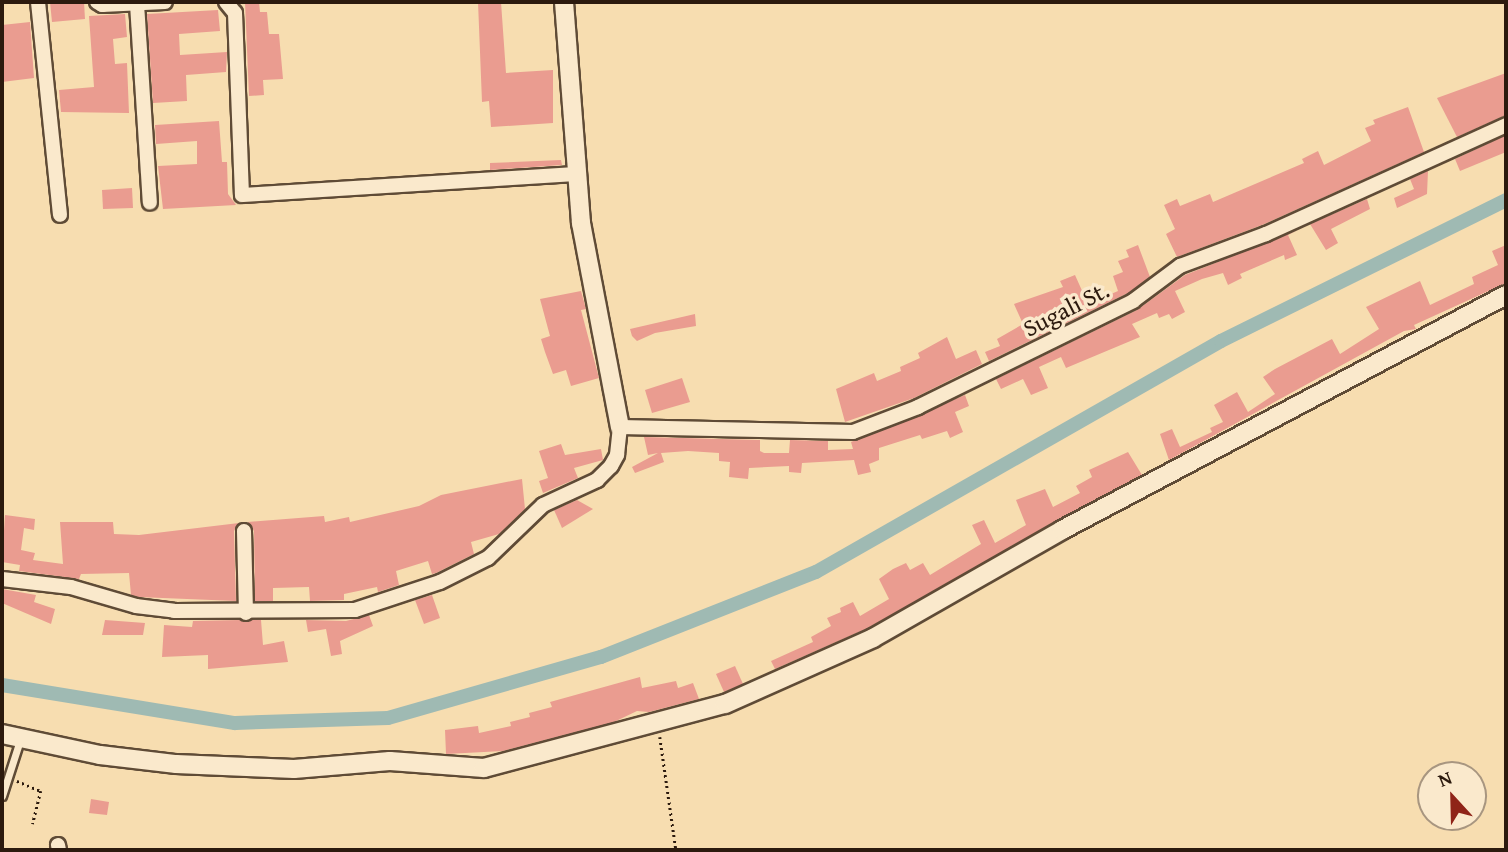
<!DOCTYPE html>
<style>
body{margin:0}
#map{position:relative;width:1508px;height:852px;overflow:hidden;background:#f7ddb0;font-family:"Gentium Book Plus",serif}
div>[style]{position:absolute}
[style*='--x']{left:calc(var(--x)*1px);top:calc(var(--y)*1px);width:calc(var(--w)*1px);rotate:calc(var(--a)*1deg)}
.canal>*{height:14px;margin:-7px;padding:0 7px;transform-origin:7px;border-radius:7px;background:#9fbab3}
.building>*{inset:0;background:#ea9c90}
.path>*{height:2.5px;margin-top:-1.25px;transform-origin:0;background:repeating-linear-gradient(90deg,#2c1a0e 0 2px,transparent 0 5.5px)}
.roads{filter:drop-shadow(2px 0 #5f4b36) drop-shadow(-2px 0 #5f4b36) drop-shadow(0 2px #5f4b36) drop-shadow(0 -2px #5f4b36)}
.service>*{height:7px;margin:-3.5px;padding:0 3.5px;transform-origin:3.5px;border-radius:3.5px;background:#fae9cc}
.minor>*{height:14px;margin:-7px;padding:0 7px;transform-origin:7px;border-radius:7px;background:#fae9cc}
.tertiary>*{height:18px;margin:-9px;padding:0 9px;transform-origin:9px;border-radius:9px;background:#fae9cc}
span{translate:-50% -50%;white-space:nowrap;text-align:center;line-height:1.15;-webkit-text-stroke:7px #fae9cc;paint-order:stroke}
.street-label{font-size:24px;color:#2c1a0e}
.frame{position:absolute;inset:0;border:4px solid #2c1a0e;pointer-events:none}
.north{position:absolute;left:1417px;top:761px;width:70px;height:70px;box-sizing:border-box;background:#fae9cc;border:2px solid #a89680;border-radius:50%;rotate:338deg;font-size:19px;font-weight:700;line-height:28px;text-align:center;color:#2c1a0e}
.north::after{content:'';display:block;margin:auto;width:24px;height:32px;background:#8f2418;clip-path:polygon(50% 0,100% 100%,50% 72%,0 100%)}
</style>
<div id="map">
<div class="canal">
<div style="--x:2;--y:685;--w:236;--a:9.3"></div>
<div style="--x:235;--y:723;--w:153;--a:-1.9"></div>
<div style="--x:388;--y:718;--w:222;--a:-16"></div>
<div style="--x:601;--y:657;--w:231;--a:-21.6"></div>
<div style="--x:816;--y:572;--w:466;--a:-29.7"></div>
<div style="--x:1221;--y:341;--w:318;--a:-26.3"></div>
</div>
<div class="building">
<div style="clip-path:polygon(50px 2px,84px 2px,85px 19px,52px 22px)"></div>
<div style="clip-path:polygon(245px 2px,259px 2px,260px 12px,267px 12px,269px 34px,279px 34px,283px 79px,263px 80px,264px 95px,249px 96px)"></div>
<div style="clip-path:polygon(478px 2px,501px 2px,506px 73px,553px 70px,553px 123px,491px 127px,489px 101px,482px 102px)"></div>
<div style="clip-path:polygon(218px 10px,220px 31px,179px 34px,180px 55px,227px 52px,226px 72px,186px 75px,187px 101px,153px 103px,147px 14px)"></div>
<div style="clip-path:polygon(125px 14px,127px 37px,113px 39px,115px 64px,127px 63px,129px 113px,61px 112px,59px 90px,94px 87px,89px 16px)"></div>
<div style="clip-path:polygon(30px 22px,34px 78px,2px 82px,2px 25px)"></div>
<div style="clip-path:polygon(1506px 73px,1506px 115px,1457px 137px,1437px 98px)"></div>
<div style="clip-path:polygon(1408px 107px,1424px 152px,1262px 225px,1177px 257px,1166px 234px,1175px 229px,1164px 205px,1177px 199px,1180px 206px,1210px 194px,1213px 202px,1304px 163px,1302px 159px,1318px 151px,1324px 165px,1371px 141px,1365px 128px,1375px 124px,1373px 120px)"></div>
<div style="clip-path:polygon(219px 121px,222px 162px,227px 162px,228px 194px,236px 205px,163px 209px,158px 166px,197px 164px,197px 141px,156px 144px,155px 125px)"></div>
<div style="clip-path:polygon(1506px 135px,1506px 152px,1460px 171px,1455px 159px)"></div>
<div style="clip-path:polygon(561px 160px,562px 165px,490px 170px,490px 163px)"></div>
<div style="clip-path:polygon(1428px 171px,1427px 194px,1397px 208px,1394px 198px,1414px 189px,1410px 179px)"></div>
<div style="clip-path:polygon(132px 188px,133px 208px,103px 209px,102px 190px)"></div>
<div style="clip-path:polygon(1367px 199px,1370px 209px,1331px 229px,1338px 243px,1326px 250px,1310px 224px)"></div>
<div style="clip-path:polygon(1298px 230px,1288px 235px,1297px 255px,1285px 260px,1284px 255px,1240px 274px,1242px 278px,1228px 285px,1223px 273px,1202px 279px,1175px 291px,1185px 312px,1172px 319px,1169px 314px,1159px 318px,1157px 313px,1132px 324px,1140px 337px,1066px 368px,1061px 357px,1039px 367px,1048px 388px,1031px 395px,1023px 379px,1001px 389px,996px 379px,1137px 310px,1185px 275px)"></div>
<div style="clip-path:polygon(1138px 245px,1150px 277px,1128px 293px,989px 361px,985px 352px,1000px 346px,997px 339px,1023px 324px,1014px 304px,1063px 287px,1060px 281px,1075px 275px,1088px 304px,1118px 291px,1113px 276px,1123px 272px,1118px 261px,1129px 257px,1126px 250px)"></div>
<div style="clip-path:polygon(1506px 245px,1506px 283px,1414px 325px,1416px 329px,1404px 331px,1169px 460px,1160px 434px,1172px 429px,1180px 447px,1212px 432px,1210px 428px,1223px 422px,1214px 405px,1237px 392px,1248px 412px,1275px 394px,1263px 377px,1275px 369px,1332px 339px,1340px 354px,1379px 329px,1366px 307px,1420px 281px,1430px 305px,1474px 284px,1472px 277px,1498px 265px,1492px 251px)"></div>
<div style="clip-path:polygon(581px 291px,586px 309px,581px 310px,599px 378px,571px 386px,566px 370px,553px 374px,545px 352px,541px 339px,550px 336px,540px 299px)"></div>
<div style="clip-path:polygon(695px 314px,696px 326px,655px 333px,637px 341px,632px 336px,630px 329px)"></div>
<div style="clip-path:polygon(947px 337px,956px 359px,976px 350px,982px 364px,914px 398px,845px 422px,836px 389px,874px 373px,877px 381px,901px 371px,900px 367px,920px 358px,918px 353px)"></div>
<div style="clip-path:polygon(682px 378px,690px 402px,652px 413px,645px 390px)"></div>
<div style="clip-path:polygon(965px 395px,969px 406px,955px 412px,963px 432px,950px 438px,947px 431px,922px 439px,920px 435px,879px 448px,879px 460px,869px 464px,871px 472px,858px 475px,854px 460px,802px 463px,801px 473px,789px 472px,789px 466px,749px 468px,748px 479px,729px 477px,730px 462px,719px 461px,719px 453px,688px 451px,661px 453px,664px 462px,635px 473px,632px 467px,658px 453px,648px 455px,644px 437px,760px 440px,760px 451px,764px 453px,789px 453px,790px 440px,828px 441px,828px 450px,853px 449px,851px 442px)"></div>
<div style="clip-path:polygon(561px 444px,565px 455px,601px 449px,603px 460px,574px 468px,578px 478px,543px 493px,539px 481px,548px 478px,539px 451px)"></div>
<div style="clip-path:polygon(1128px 452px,1142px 475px,868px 628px,775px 669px,771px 661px,813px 642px,811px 637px,831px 626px,827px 618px,841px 612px,840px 608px,853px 602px,860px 616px,889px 599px,879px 579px,893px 569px,906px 563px,910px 570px,923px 563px,930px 575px,981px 544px,972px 525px,984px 520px,995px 543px,1026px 525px,1016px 500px,1045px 489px,1053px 507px,1080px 493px,1076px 486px,1092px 477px,1089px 470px)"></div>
<div style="clip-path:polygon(522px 479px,525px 509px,499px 534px,471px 542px,474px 554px,436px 573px,432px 574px,428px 561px,396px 571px,399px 585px,378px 592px,377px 587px,344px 594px,344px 600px,310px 601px,309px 587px,273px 588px,273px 601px,255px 601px,254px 531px,248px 522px,324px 516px,325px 522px,349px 517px,350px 522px,419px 506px,441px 495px)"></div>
<div style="clip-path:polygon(577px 500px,593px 509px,562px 528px,554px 510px)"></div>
<div style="clip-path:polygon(5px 515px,35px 519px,34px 530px,24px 528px,21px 550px,35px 553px,33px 560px,63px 564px,60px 522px,113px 522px,114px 534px,139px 535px,239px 523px,234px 531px,236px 601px,138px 597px,131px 595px,129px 573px,81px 574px,79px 579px,19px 571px,20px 565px,2px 562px)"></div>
<div style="clip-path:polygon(2px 589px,36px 595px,34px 602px,55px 609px,51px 624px,2px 603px)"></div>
<div style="clip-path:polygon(432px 595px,440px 618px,424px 624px,415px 600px)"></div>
<div style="clip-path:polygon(369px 615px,373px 626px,340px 641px,342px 654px,331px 656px,326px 629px,308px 632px,306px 620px,346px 621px)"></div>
<div style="clip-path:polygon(105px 620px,145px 623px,143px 635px,102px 635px)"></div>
<div style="clip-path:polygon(240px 620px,261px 620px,263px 645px,284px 641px,288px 662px,208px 669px,208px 655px,162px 657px,164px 625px,192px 627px,193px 621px)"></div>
<div style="clip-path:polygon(735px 666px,743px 684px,724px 692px,716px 674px)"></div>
<div style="clip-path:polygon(640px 677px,642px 688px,676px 681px,678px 688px,693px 683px,699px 699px,649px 712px,637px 711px,614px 722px,503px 751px,446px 754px,445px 730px,478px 726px,479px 733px,511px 726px,510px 722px,530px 717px,529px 713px,552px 707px,550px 702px)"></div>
<div style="clip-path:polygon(91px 799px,109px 802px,107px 815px,89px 813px)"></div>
</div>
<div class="path">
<div style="--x:660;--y:737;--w:114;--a:81.9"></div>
<div style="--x:17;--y:781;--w:26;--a:23"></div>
<div style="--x:41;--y:791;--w:34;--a:104"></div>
</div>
<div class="roads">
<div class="service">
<div style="--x:2;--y:796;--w:59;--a:-72.2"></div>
</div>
<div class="minor">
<div style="--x:38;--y:2;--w:214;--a:84.1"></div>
<div style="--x:97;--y:2;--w:6;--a:31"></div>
<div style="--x:102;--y:5;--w:63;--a:-2.7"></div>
<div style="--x:226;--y:2;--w:14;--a:51"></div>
<div style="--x:235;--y:13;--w:182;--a:87.8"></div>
<div style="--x:242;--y:195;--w:335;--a:-3.6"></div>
<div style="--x:137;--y:4;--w:199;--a:86.3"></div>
<div style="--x:244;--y:531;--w:82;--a:88.6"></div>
<div style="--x:2;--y:579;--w:69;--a:6.6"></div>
<div style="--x:71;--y:587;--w:68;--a:16.3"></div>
<div style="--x:136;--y:606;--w:38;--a:7"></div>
<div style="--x:174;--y:611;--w:181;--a:-0.3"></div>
<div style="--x:355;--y:610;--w:89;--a:-18.2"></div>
<div style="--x:440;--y:582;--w:54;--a:-26.6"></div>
<div style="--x:488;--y:558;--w:76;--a:-43.9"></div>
<div style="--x:543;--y:505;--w:60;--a:-24.8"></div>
<div style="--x:597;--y:480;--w:20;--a:-45"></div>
<div style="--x:611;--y:466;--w:13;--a:-61"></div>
<div style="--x:617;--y:455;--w:28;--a:-84"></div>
<div style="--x:620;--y:427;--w:233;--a:1.2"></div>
<div style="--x:853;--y:432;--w:70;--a:-21"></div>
<div style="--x:918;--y:407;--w:240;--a:-26.2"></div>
<div style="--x:1133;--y:301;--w:59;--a:-36.7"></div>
<div style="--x:1180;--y:266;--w:92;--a:-20.4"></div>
<div style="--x:1266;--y:234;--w:264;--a:-24.4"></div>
<div style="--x:58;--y:845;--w:5;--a:79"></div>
</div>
<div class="tertiary">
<div style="--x:564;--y:2;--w:222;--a:85.6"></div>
<div style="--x:581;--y:223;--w:208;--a:79.2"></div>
<div style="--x:2;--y:734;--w:100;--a:12.1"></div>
<div style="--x:100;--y:755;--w:77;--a:6.8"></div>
<div style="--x:176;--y:764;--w:118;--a:2.4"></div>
<div style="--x:294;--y:769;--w:96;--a:-4.8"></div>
<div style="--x:390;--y:761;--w:94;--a:4.3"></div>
<div style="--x:484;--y:768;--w:249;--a:-14.9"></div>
<div style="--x:725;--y:704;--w:162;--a:-24"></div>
<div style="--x:873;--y:638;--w:218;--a:-29.7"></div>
<div style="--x:1062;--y:530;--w:502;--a:-27.89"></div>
</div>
</div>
<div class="street-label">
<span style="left:1066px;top:309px;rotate:-27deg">Sugali St.</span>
</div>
<div class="frame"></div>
<div class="north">N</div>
</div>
